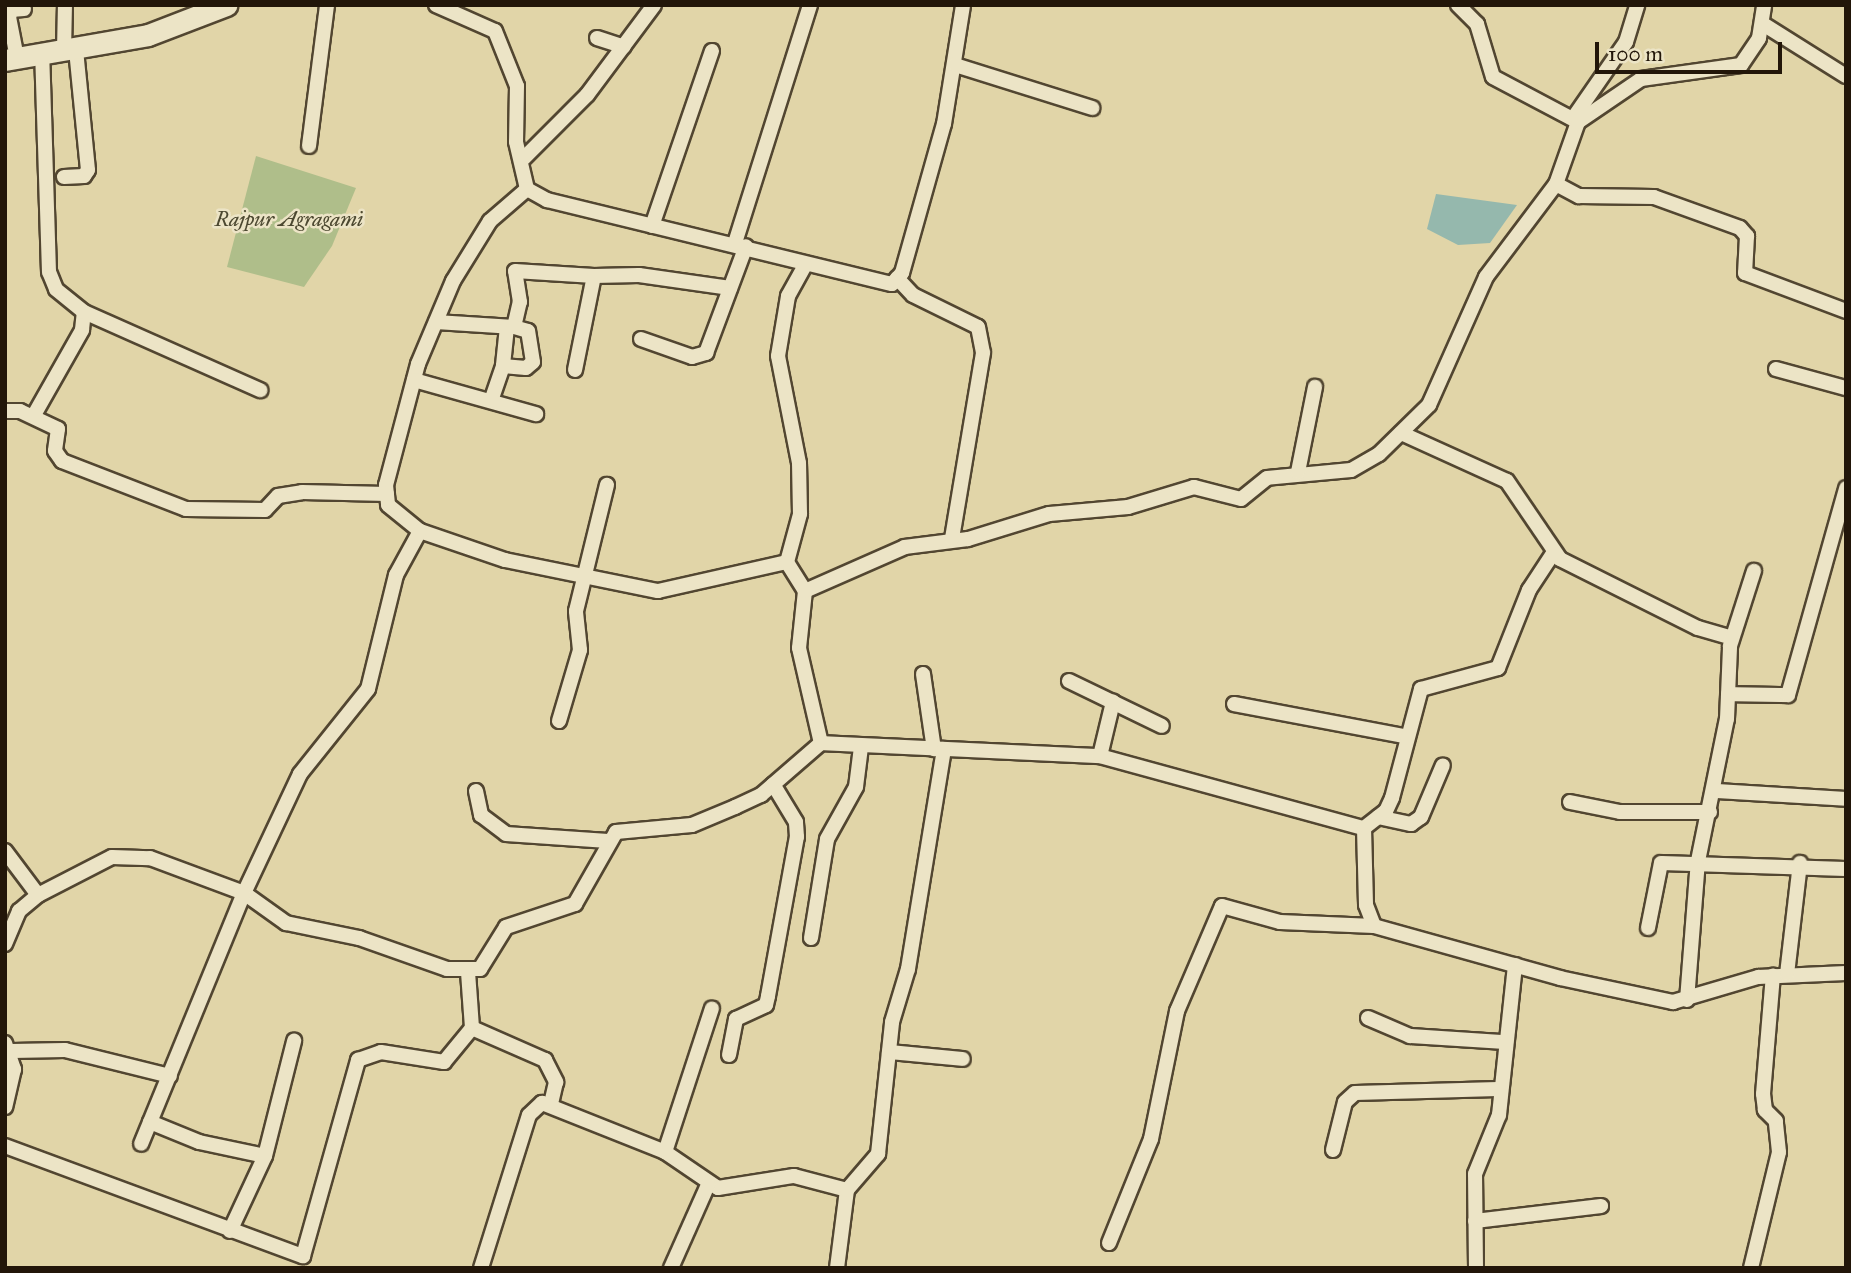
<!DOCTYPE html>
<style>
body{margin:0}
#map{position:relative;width:1851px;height:1273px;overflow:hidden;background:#e1d5a8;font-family:"IM FELL Great Primer",serif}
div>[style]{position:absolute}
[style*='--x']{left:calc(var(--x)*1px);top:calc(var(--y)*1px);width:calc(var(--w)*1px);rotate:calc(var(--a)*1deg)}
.green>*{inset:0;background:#afbe8a}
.water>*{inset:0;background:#95b8ad}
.roads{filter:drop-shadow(2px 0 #524631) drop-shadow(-2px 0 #524631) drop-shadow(0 2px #524631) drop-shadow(0 -2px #524631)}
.street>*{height:14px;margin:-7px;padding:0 7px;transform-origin:7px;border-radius:7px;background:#ece4c6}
.secondary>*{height:21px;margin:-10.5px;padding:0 10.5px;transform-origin:10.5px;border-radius:10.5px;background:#ece4c6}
span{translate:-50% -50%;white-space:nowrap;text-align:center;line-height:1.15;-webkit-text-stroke:5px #ece4c6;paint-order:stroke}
.park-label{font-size:21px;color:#4c4830;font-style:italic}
.frame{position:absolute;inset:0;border:7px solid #221609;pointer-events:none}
.scale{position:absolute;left:1595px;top:42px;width:187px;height:32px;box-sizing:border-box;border:4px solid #221609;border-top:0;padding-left:9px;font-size:21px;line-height:24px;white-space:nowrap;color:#221609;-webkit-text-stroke:5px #ece4c6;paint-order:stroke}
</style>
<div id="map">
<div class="green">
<div style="clip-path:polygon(256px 156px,356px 188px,332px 246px,304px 287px,227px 267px)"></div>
</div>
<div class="water">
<div style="clip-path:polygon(1436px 194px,1517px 205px,1490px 243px,1458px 245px,1427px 229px)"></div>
</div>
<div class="roads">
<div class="street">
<div style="--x:436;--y:5;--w:64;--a:23.8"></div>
<div style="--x:495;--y:31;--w:59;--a:68.2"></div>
<div style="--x:517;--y:86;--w:56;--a:91"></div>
<div style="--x:516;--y:142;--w:48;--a:76.8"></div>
<div style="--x:527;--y:189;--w:23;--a:29"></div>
<div style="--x:547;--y:200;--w:355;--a:13.7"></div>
<div style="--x:892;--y:284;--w:15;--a:-48"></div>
<div style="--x:902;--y:273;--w:155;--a:-74.3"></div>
<div style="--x:944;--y:124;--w:121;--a:-80.9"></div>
<div style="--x:1458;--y:5;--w:27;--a:45"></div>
<div style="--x:1477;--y:24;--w:55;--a:73.2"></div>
<div style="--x:1493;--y:77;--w:96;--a:27.9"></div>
<div style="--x:1578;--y:122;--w:66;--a:109.5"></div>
<div style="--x:1556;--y:184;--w:116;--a:127"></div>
<div style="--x:1486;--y:277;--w:140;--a:114"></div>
<div style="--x:1429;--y:405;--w:70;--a:135.6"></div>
<div style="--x:1379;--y:454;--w:32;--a:150"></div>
<div style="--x:1351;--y:470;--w:84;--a:174.6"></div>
<div style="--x:1267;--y:478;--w:33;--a:141"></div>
<div style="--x:1241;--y:499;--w:49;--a:-165.7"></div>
<div style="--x:1194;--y:487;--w:69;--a:163.1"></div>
<div style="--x:1128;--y:507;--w:79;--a:174.9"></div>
<div style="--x:1049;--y:514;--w:85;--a:162.8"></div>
<div style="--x:968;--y:539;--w:64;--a:172.8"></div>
<div style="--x:905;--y:547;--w:109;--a:156.3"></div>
<div style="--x:805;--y:591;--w:57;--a:96"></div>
<div style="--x:799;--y:648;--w:98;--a:77"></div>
<div style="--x:821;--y:743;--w:279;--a:2.7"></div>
<div style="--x:1100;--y:756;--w:274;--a:15.3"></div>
<div style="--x:1364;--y:828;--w:77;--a:88.5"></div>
<div style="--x:1366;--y:905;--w:22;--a:69"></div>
<div style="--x:1374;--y:926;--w:193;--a:15.6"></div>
<div style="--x:1560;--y:978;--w:116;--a:12"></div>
<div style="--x:1673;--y:1002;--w:89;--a:-16.4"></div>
<div style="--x:1758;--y:977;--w:88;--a:-2.6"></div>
<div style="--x:1763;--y:24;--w:98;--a:32.1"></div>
<div style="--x:597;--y:38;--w:28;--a:18"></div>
<div style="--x:64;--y:51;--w:46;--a:-88.8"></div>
<div style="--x:17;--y:58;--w:42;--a:-101"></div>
<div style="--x:9;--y:17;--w:7;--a:-74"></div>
<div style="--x:11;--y:10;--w:13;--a:-4"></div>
<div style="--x:955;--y:65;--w:144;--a:17.4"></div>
<div style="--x:1574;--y:117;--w:91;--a:-55.3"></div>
<div style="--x:1626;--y:42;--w:39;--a:-73"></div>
<div style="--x:1578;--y:122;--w:76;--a:-34.3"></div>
<div style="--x:1641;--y:79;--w:101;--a:-8"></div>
<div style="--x:1741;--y:65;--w:32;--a:-56"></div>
<div style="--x:1759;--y:38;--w:33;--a:-81"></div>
<div style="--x:309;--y:146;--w:142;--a:-82.7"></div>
<div style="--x:524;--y:158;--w:89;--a:-45"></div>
<div style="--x:587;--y:95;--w:112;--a:-53.3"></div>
<div style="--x:64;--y:177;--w:20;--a:-3"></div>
<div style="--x:84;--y:176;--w:7;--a:-56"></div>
<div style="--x:88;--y:170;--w:122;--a:-95.7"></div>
<div style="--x:1556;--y:184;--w:26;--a:28"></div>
<div style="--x:1579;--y:196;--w:75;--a:0.8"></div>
<div style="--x:1654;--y:197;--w:91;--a:19.8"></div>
<div style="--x:1740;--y:228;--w:11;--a:49"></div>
<div style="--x:1747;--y:236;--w:37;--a:93"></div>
<div style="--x:1745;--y:273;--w:108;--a:20.6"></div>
<div style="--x:527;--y:189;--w:49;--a:139.1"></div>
<div style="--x:490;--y:221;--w:70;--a:121.7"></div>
<div style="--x:453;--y:281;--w:90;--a:112.9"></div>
<div style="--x:418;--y:364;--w:125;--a:104.8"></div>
<div style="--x:386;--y:485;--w:20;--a:84"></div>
<div style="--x:388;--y:505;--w:41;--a:39.1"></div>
<div style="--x:420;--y:531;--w:90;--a:18.8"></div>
<div style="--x:505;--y:560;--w:156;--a:11.5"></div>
<div style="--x:658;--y:591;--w:132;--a:-12.7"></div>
<div style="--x:652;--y:226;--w:185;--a:-71.1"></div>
<div style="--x:735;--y:243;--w:250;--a:-72.5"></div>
<div style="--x:897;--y:278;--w:23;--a:47"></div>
<div style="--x:913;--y:295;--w:72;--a:26.2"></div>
<div style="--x:978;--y:327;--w:26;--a:79"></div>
<div style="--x:983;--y:353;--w:189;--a:99.5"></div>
<div style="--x:84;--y:312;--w:193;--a:23.9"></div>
<div style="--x:436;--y:322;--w:78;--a:3.7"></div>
<div style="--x:514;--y:327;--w:26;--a:-77"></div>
<div style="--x:520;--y:302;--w:31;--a:-99"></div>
<div style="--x:515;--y:271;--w:79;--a:3.6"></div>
<div style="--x:507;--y:327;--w:39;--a:96"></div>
<div style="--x:503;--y:366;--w:23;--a:5"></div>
<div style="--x:526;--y:368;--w:9;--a:-41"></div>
<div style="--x:533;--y:362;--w:31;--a:-99"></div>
<div style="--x:528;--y:331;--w:15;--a:-164"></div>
<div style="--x:641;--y:339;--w:54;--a:19.4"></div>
<div style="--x:692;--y:357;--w:15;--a:-16"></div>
<div style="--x:706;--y:353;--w:114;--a:-69.5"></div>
<div style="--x:1776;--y:369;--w:73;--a:15.2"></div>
<div style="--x:575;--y:370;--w:96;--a:-78.6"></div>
<div style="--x:594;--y:276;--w:45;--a:-1.3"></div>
<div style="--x:639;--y:275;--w:92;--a:8.1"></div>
<div style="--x:414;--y:380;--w:127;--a:15.6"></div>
<div style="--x:491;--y:401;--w:37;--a:-71"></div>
<div style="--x:5;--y:411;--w:15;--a:0"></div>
<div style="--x:20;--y:411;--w:42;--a:25.3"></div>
<div style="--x:58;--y:429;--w:22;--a:98"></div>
<div style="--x:55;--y:451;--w:12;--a:55"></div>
<div style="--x:62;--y:461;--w:133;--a:21.2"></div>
<div style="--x:186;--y:509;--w:79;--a:0.7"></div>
<div style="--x:265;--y:510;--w:19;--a:-47"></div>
<div style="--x:278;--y:496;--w:24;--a:-9"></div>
<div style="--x:302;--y:492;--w:85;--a:1.3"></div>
<div style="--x:34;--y:415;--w:98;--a:-60.5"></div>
<div style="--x:82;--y:330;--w:18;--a:-84"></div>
<div style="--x:84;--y:312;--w:36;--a:-141"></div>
<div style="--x:56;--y:289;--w:18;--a:-112"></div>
<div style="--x:49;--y:272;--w:217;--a:-91.8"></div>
<div style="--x:1401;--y:433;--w:116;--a:24.4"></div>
<div style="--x:1507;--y:481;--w:94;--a:55.8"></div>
<div style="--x:1560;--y:559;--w:154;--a:26.6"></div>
<div style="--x:1698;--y:628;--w:35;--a:16"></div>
<div style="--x:1298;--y:472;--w:87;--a:-78.7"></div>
<div style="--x:420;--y:531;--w:50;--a:118.6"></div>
<div style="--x:396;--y:575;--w:117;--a:103.8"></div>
<div style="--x:368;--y:689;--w:109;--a:128.7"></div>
<div style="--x:300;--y:774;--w:132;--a:115.2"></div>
<div style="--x:244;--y:893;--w:52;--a:35.5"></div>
<div style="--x:286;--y:923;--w:75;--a:11.6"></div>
<div style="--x:359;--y:938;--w:93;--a:19.4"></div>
<div style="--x:447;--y:969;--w:33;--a:0"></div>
<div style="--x:480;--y:969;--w:49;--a:-58.2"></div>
<div style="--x:506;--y:927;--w:73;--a:-18.4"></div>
<div style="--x:575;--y:904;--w:83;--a:-60.3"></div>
<div style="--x:616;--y:832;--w:76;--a:-5.3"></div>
<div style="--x:692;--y:825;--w:47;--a:-22.7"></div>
<div style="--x:735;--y:807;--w:29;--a:-25"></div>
<div style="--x:761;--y:795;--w:79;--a:-40.9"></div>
<div style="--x:805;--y:591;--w:34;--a:-122"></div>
<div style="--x:787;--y:562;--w:50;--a:-74.8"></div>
<div style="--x:800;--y:514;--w:51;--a:-91.1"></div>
<div style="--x:799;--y:463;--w:109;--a:-101.1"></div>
<div style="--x:778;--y:356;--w:61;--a:-80.5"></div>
<div style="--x:788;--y:296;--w:35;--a:-61"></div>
<div style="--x:923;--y:674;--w:76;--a:81.7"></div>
<div style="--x:1069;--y:681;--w:103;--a:25.8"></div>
<div style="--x:1728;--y:694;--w:60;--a:1"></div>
<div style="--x:1788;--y:695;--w:215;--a:-74.3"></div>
<div style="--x:1234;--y:704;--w:172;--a:10.7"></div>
<div style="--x:559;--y:721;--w:74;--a:-73.5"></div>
<div style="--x:580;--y:650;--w:39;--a:-96"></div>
<div style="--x:576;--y:611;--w:130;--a:-76.2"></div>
<div style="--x:1100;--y:756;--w:56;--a:-76.5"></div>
<div style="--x:476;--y:791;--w:25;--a:78"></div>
<div style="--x:481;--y:815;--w:31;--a:37"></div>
<div style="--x:506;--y:834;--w:102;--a:3.9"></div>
<div style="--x:1717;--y:791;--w:129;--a:3.5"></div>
<div style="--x:1570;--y:802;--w:51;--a:11.3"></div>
<div style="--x:1620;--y:812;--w:90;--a:0"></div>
<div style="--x:1378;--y:817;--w:34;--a:12"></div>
<div style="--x:1411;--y:824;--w:12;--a:-35"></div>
<div style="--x:1421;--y:817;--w:56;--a:-67.1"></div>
<div style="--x:1364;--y:828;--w:28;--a:-38"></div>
<div style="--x:1386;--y:811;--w:14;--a:-65"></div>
<div style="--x:1392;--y:798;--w:113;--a:-75.1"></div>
<div style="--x:1421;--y:689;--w:80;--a:-15.3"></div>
<div style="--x:1498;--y:668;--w:84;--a:-68.3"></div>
<div style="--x:1529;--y:590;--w:45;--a:-56.7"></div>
<div style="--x:5;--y:851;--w:55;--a:53.1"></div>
<div style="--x:1648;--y:928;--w:66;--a:-78.7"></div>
<div style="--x:1661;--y:863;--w:185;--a:1.9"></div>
<div style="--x:811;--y:938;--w:100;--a:-80.8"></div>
<div style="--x:827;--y:839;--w:60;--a:-60.9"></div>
<div style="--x:856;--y:787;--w:40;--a:-82.9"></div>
<div style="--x:5;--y:944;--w:36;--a:-67"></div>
<div style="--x:19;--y:911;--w:25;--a:-40"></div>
<div style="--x:38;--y:895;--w:83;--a:-27.2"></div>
<div style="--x:112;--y:857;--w:38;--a:2"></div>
<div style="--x:150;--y:858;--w:100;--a:20.4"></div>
<div style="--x:244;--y:893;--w:271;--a:112.3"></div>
<div style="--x:468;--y:972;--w:56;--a:85.9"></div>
<div style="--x:472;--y:1028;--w:80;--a:23.7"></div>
<div style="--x:545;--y:1060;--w:25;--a:63"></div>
<div style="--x:556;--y:1082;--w:23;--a:103"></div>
<div style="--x:1787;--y:974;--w:112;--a:-83.3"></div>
<div style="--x:1687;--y:1000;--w:139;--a:-85.5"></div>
<div style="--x:1698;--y:861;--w:145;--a:-78.5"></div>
<div style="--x:1727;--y:719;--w:73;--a:-87.6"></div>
<div style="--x:1730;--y:646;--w:79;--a:-72.3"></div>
<div style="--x:1368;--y:1018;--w:46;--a:23.2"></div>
<div style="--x:1410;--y:1036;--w:92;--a:3.7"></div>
<div style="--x:5;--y:1043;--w:28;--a:71"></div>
<div style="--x:14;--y:1069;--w:39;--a:103"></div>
<div style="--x:12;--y:1051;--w:53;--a:-1.1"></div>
<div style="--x:65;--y:1050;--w:108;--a:13.9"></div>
<div style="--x:889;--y:1052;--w:74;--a:5.4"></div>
<div style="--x:729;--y:1055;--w:37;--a:-79"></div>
<div style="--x:736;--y:1019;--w:33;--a:-25"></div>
<div style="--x:766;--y:1005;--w:9;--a:-77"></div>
<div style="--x:768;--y:996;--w:162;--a:-79.7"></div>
<div style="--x:797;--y:837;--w:15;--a:-94"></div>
<div style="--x:796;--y:822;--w:44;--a:-121.2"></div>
<div style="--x:150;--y:1122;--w:53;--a:22.2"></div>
<div style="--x:199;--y:1142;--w:67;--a:12"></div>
<div style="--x:5;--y:1146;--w:318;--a:20.3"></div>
<div style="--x:303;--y:1256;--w:204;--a:-74.3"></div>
<div style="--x:358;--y:1060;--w:24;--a:-19"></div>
<div style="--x:381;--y:1052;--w:64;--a:9"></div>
<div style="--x:444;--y:1062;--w:44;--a:-50.5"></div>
<div style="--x:1333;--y:1150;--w:49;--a:-76"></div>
<div style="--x:1345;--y:1102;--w:13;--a:-42"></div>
<div style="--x:1355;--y:1093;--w:143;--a:-1.6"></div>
<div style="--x:665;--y:1152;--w:151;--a:-71.9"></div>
<div style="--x:1475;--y:1221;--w:127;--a:-6.8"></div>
<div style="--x:230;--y:1231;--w:83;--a:-65"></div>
<div style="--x:265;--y:1156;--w:119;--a:-75.8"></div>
<div style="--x:1109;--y:1243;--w:112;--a:-68"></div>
<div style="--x:1151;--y:1139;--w:131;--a:-78.5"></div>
<div style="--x:1177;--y:1011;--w:114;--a:-66.8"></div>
<div style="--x:1222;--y:906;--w:60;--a:15.4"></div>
<div style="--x:1280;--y:922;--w:94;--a:2.4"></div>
<div style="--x:481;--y:1268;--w:160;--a:-72.6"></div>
<div style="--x:529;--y:1115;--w:18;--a:-43"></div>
<div style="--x:542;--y:1103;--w:132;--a:21.7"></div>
<div style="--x:665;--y:1152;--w:64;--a:34.2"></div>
<div style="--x:718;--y:1188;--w:77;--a:-9"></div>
<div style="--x:794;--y:1176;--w:55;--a:14.8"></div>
<div style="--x:671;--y:1268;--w:91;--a:-66"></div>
<div style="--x:837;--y:1268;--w:79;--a:-82.7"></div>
<div style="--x:847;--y:1190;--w:48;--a:-49.3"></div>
<div style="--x:878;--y:1154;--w:133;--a:-83.9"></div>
<div style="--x:892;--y:1022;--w:55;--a:-73.2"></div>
<div style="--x:908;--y:969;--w:223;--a:-80.7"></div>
<div style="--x:1476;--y:1268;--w:94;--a:-90.6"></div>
<div style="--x:1475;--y:1174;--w:64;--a:-67.9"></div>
<div style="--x:1499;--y:1115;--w:151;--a:-83.9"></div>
<div style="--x:1751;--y:1268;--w:119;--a:-76.4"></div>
<div style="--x:1779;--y:1152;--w:31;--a:-96"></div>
<div style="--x:1776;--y:1121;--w:16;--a:-135"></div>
<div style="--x:1765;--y:1110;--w:16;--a:-97"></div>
<div style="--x:1763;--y:1094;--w:119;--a:-85.2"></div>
</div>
<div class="secondary">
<div style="--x:5;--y:60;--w:145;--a:-9.9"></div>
<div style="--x:148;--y:35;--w:84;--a:-21"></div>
</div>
</div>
<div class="park-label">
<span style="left:289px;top:219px">Rajpur Agragami</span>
</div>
<div class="frame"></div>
<div class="scale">100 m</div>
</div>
